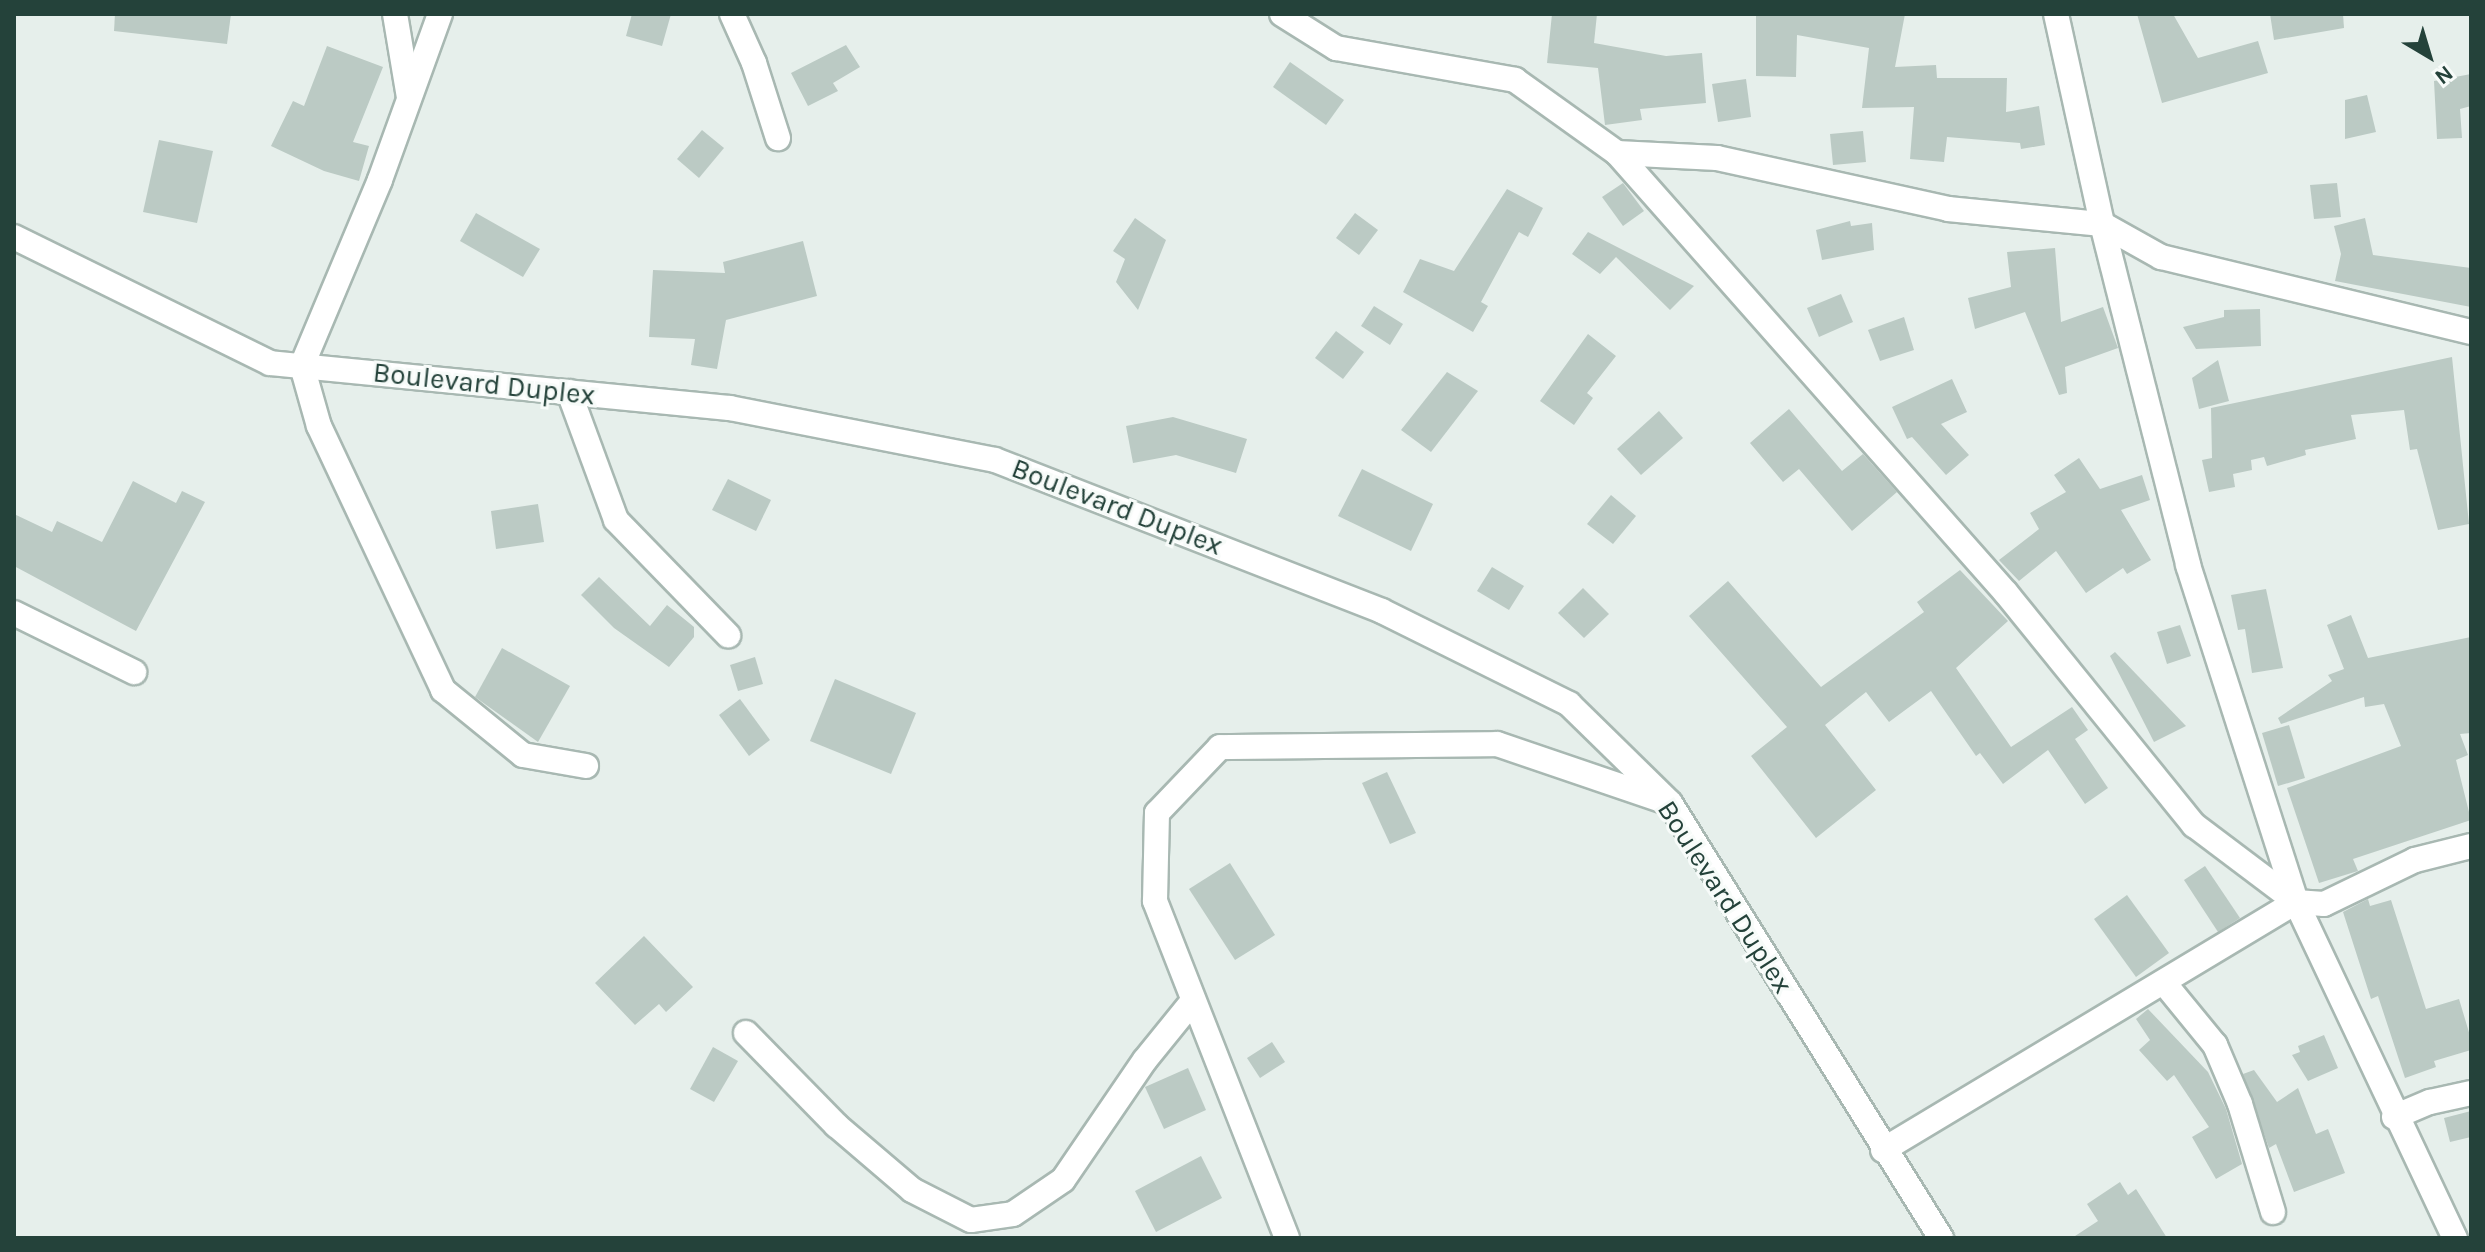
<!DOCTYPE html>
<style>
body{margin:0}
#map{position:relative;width:2485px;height:1252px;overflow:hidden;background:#e6efeb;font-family:Karla,sans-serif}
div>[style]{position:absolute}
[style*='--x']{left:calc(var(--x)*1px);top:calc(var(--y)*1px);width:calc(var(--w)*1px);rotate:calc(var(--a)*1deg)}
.building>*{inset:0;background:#bbcac4}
.roads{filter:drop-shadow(2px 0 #a8b8b2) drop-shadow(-2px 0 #a8b8b2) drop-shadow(0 2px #a8b8b2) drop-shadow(0 -2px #a8b8b2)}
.minor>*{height:24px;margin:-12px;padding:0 12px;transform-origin:12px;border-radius:12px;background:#fff}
span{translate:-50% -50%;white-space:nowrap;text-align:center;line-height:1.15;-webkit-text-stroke:6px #f7fbf9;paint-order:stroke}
.street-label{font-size:28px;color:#24423a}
.frame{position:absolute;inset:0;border:16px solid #24423a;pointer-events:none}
.north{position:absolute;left:2389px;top:16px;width:80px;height:80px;-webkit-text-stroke:6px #f7fbf9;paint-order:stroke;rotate:142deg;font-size:22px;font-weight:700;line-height:32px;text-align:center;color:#24423a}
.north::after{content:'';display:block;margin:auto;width:28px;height:36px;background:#24423a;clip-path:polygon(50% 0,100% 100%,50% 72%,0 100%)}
</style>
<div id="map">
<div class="building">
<div style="clip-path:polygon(115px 14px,231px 14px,227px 44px,114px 31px)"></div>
<div style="clip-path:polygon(632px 14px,671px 14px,662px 46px,626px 36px)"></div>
<div style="clip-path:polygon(1552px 14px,1597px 14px,1594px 43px,1666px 56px,1702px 53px,1706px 103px,1640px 109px,1642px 120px,1605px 125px,1598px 68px,1547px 63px)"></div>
<div style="clip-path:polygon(1756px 14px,1905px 14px,1895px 67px,1936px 65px,1937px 78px,2007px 78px,2006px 112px,2039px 106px,2045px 145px,2021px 149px,2020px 143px,1947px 137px,1944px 162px,1910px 159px,1914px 107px,1862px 108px,1869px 48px,1797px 35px,1796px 77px,1756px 76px)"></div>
<div style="clip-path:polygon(2137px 14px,2173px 14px,2198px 58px,2258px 41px,2268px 73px,2162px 103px)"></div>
<div style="clip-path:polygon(2270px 14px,2343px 14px,2344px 28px,2274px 40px)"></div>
<div style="clip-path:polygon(846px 45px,860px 67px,833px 83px,838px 91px,808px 106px,791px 73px)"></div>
<div style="clip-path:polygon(327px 46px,383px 67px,353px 142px,369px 146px,359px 181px,324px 171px,271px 146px,293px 101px,304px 106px)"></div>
<div style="clip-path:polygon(1290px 62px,1344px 100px,1326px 125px,1273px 87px)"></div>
<div style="clip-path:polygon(2471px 74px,2471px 106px,2460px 109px,2462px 138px,2437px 139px,2434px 81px)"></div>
<div style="clip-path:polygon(1746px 79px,1751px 117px,1718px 122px,1712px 84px)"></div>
<div style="clip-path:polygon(2367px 95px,2376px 132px,2345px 139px,2345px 100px)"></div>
<div style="clip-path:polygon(702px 130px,724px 148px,699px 178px,677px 159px)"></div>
<div style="clip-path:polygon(1863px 131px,1866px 162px,1833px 165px,1830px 134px)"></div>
<div style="clip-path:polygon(159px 140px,213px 151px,197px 223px,143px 212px)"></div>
<div style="clip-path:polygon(1623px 183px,1644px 211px,1623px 226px,1602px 197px)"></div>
<div style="clip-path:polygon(2337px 183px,2341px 217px,2314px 219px,2310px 185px)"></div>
<div style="clip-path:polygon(1507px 189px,1543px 208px,1528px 237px,1519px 232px,1481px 302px,1488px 306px,1473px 332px,1403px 292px,1420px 259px,1454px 271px)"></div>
<div style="clip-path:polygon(476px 213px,540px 249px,523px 277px,460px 241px)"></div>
<div style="clip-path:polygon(1355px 213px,1378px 230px,1359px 255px,1336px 238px)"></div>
<div style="clip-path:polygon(1135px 218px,1166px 240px,1138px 310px,1116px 282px,1125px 259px,1113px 251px)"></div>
<div style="clip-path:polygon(2365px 218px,2373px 255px,2471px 268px,2471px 307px,2335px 281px,2341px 254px,2334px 226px)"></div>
<div style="clip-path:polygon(1850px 221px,1851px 226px,1872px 223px,1874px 250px,1822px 260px,1816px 230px)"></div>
<div style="clip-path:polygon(1588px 232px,1623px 250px,1694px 286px,1670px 310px,1616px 257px,1600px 274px,1572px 254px)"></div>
<div style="clip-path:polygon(803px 241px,817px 296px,726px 320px,717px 369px,691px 365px,695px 339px,649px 337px,653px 270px,725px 273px,723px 262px)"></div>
<div style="clip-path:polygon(2055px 248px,2061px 322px,2103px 307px,2118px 348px,2065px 367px,2067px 393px,2059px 395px,2025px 312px,1975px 329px,1968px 298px,2011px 287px,2007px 252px)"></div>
<div style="clip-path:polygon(1841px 294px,1853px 322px,1819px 337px,1807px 308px)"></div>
<div style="clip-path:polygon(1374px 306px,1403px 324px,1390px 345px,1361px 326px)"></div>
<div style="clip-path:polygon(2260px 309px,2261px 346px,2196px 349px,2183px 327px,2224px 317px,2224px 310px)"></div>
<div style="clip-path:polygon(1904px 317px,1914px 350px,1880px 361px,1868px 330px)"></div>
<div style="clip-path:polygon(1336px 331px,1364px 352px,1343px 379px,1315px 358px)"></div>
<div style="clip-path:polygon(1588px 334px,1616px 356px,1587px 393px,1593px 398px,1574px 425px,1540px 401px)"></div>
<div style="clip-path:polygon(2452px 357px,2469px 524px,2438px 530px,2417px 449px,2410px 450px,2404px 410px,2351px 415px,2356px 439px,2305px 450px,2306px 455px,2267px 466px,2264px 457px,2251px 460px,2252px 470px,2233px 474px,2235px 487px,2209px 492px,2202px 460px,2212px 458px,2211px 408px)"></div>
<div style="clip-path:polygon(2218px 360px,2229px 401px,2199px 409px,2192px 378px)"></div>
<div style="clip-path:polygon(1447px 372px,1478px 391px,1431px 452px,1401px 430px)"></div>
<div style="clip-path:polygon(1952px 379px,1967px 412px,1941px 424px,1969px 455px,1946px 475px,1912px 437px,1907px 439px,1892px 407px)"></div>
<div style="clip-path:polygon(1789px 409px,1842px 471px,1863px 454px,1897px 492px,1852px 531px,1799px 469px,1783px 482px,1750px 443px)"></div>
<div style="clip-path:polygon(1659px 411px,1683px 438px,1641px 475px,1617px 449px)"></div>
<div style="clip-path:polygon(1173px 417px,1247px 439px,1236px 473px,1176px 455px,1133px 463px,1126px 426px)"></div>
<div style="clip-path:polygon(2079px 458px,2100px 489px,2142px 475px,2150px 500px,2121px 510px,2151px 560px,2127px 574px,2123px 568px,2086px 593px,2056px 551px,2019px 581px,1999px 560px,2039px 529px,2030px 513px,2066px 492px,2054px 475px)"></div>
<div style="clip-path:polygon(1362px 469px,1433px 504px,1411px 551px,1338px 516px)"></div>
<div style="clip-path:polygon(728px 479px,771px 500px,756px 531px,712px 510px)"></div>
<div style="clip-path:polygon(133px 481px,176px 503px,182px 491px,205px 502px,136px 631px,14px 566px,14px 514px,52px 532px,57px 521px,102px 542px)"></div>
<div style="clip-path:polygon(1611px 495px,1636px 516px,1613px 544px,1587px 524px)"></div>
<div style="clip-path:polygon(538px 504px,544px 542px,496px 549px,491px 511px)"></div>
<div style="clip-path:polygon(1492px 567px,1524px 586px,1509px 610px,1477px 591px)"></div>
<div style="clip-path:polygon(1960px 570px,2008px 621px,1956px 668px,2011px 747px,2072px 707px,2088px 730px,2075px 739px,2108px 788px,2085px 804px,2048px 750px,2003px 784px,1980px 753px,1976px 756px,1931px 691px,1889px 722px,1866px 692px,1825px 725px,1876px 790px,1816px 838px,1751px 756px,1787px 727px,1689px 616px,1728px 581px,1821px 687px,1924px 612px,1917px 602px)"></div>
<div style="clip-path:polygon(599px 577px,650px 626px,667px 605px,694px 627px,694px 637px,669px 667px,614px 628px,581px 595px)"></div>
<div style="clip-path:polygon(1583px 588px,1609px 614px,1584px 638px,1558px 613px)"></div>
<div style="clip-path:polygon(2266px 589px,2283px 668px,2252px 673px,2245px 629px,2238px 630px,2231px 595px)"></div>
<div style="clip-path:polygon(2351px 615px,2368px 658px,2471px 637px,2471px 733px,2460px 734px,2468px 755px,2456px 760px,2471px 820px,2353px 859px,2358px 871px,2319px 883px,2287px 788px,2401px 746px,2384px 704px,2365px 707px,2364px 697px,2281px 724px,2278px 718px,2332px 681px,2328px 675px,2344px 669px,2327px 625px)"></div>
<div style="clip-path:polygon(2180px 625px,2191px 656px,2167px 664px,2157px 632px)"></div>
<div style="clip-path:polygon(502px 648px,570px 686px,538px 742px,475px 697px)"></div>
<div style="clip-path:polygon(2115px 652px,2186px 726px,2154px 742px,2110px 656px)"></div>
<div style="clip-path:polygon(755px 657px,763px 684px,738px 691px,730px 665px)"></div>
<div style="clip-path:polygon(835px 679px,916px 713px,891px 774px,810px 741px)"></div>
<div style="clip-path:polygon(740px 699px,770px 740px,749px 756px,719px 715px)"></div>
<div style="clip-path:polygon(2289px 725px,2305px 778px,2278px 786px,2262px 733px)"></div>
<div style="clip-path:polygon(1387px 772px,1416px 833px,1390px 844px,1362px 783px)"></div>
<div style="clip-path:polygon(1230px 863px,1275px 935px,1235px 960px,1189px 889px)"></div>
<div style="clip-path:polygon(2205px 866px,2240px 918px,2218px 932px,2184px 880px)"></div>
<div style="clip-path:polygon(2127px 895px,2169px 953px,2136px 977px,2094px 919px)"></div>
<div style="clip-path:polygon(2368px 899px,2370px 906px,2391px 900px,2426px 1009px,2459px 999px,2471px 1039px,2471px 1050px,2434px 1061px,2436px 1067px,2405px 1078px,2378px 996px,2371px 999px,2343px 912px)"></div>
<div style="clip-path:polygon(644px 936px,693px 987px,666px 1012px,659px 1004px,635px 1025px,595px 983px)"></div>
<div style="clip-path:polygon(2148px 1009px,2208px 1072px,2226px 1109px,2242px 1164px,2216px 1179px,2192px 1137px,2209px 1127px,2174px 1075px,2167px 1081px,2139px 1050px,2150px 1040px,2136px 1019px)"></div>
<div style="clip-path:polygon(2324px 1035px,2338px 1068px,2308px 1081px,2292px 1055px,2300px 1052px,2298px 1046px)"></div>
<div style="clip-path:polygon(1272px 1042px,1285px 1062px,1260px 1078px,1247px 1058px)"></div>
<div style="clip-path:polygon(713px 1047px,738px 1061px,714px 1102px,690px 1089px)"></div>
<div style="clip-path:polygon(1188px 1068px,1206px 1110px,1164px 1129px,1145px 1087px)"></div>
<div style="clip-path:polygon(2254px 1070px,2277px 1102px,2298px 1088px,2316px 1134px,2328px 1129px,2345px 1173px,2294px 1192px,2276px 1144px,2269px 1148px,2243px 1074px)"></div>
<div style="clip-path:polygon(2471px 1111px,2471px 1137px,2450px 1142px,2444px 1118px)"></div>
<div style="clip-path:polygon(1201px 1156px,1222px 1198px,1156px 1232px,1135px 1191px)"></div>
<div style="clip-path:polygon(2120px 1182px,2128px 1195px,2136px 1189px,2167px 1238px,2072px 1238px,2098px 1221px,2087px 1204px)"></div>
</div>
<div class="roads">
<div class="minor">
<div style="--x:395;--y:14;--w:85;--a:80.5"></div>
<div style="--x:440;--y:14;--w:177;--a:109.9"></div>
<div style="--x:380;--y:180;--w:202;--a:112.8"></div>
<div style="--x:302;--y:366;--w:62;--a:74.2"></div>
<div style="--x:319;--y:426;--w:292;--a:64.8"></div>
<div style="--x:443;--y:690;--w:103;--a:39.1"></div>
<div style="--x:523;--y:755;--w:64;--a:9.9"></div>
<div style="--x:732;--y:14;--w:54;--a:65.8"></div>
<div style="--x:754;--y:63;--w:79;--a:72.3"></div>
<div style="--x:1282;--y:14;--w:64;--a:32.2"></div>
<div style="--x:1336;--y:48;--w:182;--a:10.1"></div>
<div style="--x:1515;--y:80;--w:125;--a:35.6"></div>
<div style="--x:1617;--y:153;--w:587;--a:48.52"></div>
<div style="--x:2006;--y:593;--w:299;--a:51"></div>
<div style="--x:2194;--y:825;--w:128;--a:37"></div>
<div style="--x:2056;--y:14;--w:215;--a:77.6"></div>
<div style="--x:2102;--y:224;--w:352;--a:75.8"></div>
<div style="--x:2188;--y:565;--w:354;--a:72.2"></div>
<div style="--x:2296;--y:902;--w:372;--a:64.7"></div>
<div style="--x:1617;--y:153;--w:100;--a:2.9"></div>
<div style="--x:1717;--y:158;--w:237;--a:12.4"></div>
<div style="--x:1948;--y:209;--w:155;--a:5.6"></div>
<div style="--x:2102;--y:224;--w:68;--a:29.2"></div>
<div style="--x:2161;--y:257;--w:319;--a:13.6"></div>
<div style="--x:14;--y:237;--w:285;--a:26.2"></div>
<div style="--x:270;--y:363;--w:462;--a:5.6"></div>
<div style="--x:730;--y:408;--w:270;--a:11.1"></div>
<div style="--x:995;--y:460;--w:415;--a:21.3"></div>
<div style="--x:1382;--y:611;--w:209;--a:26.4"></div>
<div style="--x:1569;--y:704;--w:141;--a:44.4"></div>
<div style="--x:1670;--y:803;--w:513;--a:58.08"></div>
<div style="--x:569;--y:392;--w:136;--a:69.8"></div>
<div style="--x:616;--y:520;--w:161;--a:45.8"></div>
<div style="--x:14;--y:613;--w:134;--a:26.2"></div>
<div style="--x:2165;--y:984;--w:79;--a:50.7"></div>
<div style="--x:2215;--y:1045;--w:64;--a:67"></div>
<div style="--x:2240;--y:1104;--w:113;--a:73"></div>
<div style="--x:746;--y:1033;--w:129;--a:45.6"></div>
<div style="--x:836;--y:1125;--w:100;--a:40.5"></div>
<div style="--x:912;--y:1190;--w:66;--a:27"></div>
<div style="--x:971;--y:1220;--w:42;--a:-8.1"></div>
<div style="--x:1013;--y:1214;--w:60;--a:-34.2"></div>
<div style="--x:1063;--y:1180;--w:145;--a:-55.7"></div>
<div style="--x:1145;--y:1060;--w:75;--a:-51"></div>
<div style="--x:2394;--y:1117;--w:39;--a:-23"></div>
<div style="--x:2430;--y:1102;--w:42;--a:-12.4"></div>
<div style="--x:1883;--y:1150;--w:482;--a:-31"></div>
<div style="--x:2296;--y:902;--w:28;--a:4"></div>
<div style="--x:2324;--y:904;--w:101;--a:-25.8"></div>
<div style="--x:2415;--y:860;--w:58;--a:-14"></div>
<div style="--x:1287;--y:1238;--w:362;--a:-111.4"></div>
<div style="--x:1155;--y:901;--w:88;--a:-88.7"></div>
<div style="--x:1157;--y:813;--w:91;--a:-46.3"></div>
<div style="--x:1220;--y:747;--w:277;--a:-0.6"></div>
<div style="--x:1497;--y:744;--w:176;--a:18.8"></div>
</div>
</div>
<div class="street-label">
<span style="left:484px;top:384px;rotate:6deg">Boulevard Duplex</span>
<span style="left:1117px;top:507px;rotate:21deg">Boulevard Duplex</span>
<span style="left:1725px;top:897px;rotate:57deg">Boulevard Duplex</span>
</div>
<div class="frame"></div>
<div class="north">N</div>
</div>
